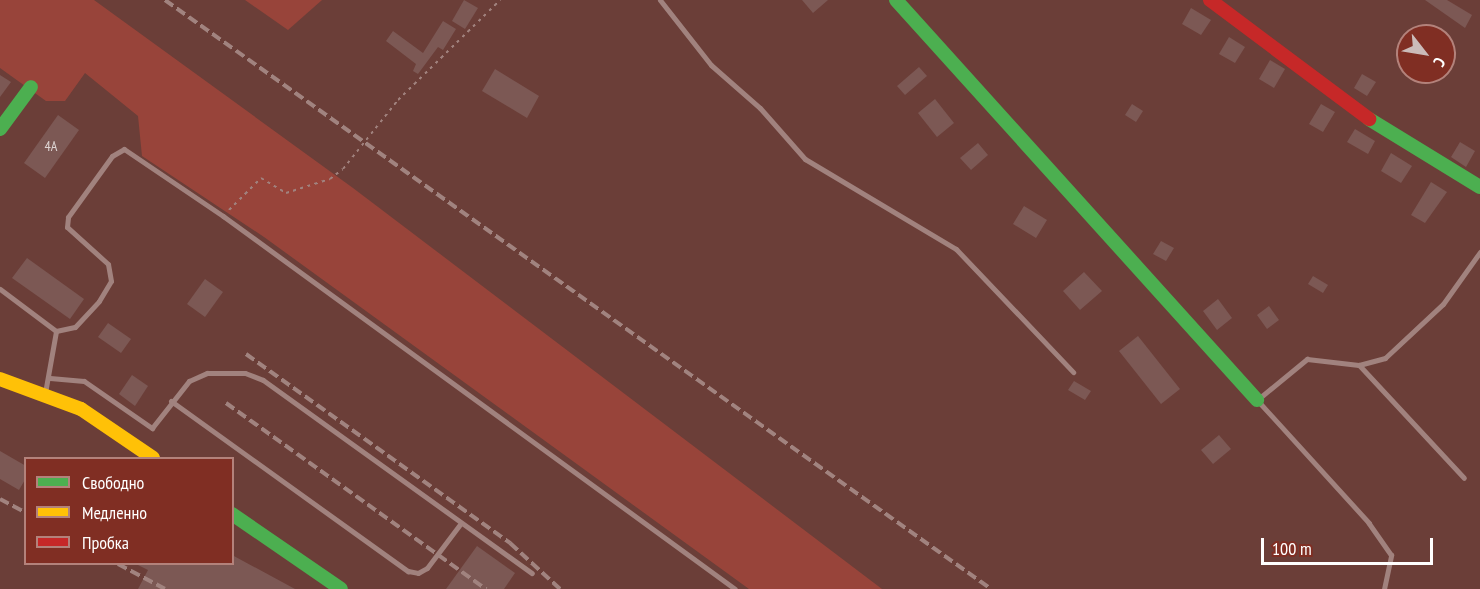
<!DOCTYPE html>
<meta charset="utf-8">
<style>
body{margin:0}
#map{position:relative;width:1480px;height:589px;overflow:hidden;background:#6b3e38;font-family:"PT Sans Narrow",sans-serif}
div>[style]{position:absolute}
[style*='--x']{left:calc(var(--x)*1px);top:calc(var(--y)*1px);width:calc(var(--w)*1px);rotate:calc(var(--a)*1deg)}
.green>*{inset:0;background:#98443a}
.building>*{inset:0;background:#7c5854}
.path>*{height:2px;margin-top:-1px;transform-origin:0;background:repeating-linear-gradient(90deg,#a1827e 0 3px,transparent 0 7.5px)}
.lane>*{height:5px;margin:-2.5px;padding:0 2.5px;transform-origin:2.5px;border-radius:2.5px;background:#a1827e}
.fast>*{height:14px;margin:-7px;padding:0 7px;transform-origin:7px;border-radius:7px;background:#4caf50}
.slow>*{height:14px;margin:-7px;padding:0 7px;transform-origin:7px;border-radius:7px;background:#ffc107}
.jam>*{height:14px;margin:-7px;padding:0 7px;transform-origin:7px;border-radius:7px;background:#c62828}
.rail>*{height:4px;margin-top:-2px;transform-origin:0;background:repeating-linear-gradient(90deg,#a1837f 0 10px,transparent 0 14.5px)}
span{translate:-50% -50%;white-space:nowrap;text-align:center;line-height:1.15;-webkit-text-stroke:4.5px #802e23;paint-order:stroke}
.number-label{font-size:14px;color:#ded5d4}
.number-label span{-webkit-text-stroke-width:0}
.legend{position:absolute;left:24px;top:457px;width:210px;height:108px;box-sizing:border-box;background:#802e23;border:2px solid #b3827b;margin:0;padding:8px 10px;list-style:none;font-size:18px;color:#fff}
.legend li{display:flex;align-items:center;gap:12px;height:30px}
.legend b{width:30px;border:2px solid #b3827b}
.north{position:absolute;left:1396px;top:24px;width:60px;height:60px;box-sizing:border-box;background:#802e23;border:2px solid #b3827b;border-radius:50%;rotate:121deg;font-size:16px;font-weight:700;line-height:24px;text-align:center;color:#fff}
.north::after{content:'';display:block;margin:auto;width:21px;height:27px;background:#cbbbb9;clip-path:polygon(50% 0,100% 100%,50% 72%,0 100%)}
.scale{position:absolute;left:1261px;top:538px;width:172px;height:27px;box-sizing:border-box;border:3px solid #fff;border-top:0;padding-left:8px;font-size:18px;line-height:21px;white-space:nowrap;color:#fff;-webkit-text-stroke:4px #802e23;paint-order:stroke}
</style>
<div id="map">
<div class="green">
<div style="clip-path:polygon(0 0,94px 0,353px 188px,882px 589px,749px 589px,264px 237px,142px 156px,138px 116px,85px 73px,65px 101px,46px 101px,0 68px)"></div>
<div style="clip-path:polygon(245px 0,322px 0,288px 30px)"></div>
</div>
<div class="building">
<div style="clip-path:polygon(464px 0,478px 8px,465px 29px,452px 21px)"></div>
<div style="clip-path:polygon(802px 0,828px 0,813px 13px)"></div>
<div style="clip-path:polygon(1425px 0,1447px 0,1472px 15px,1465px 28px)"></div>
<div style="clip-path:polygon(1191px 8px,1211px 20px,1201px 35px,1182px 24px)"></div>
<div style="clip-path:polygon(443px 21px,456px 29px,443px 50px,438px 47px,418px 74px,413px 71px,416px 64px,386px 41px,393px 31px,423px 53px)"></div>
<div style="clip-path:polygon(1229px 37px,1245px 47px,1235px 63px,1219px 54px)"></div>
<div style="clip-path:polygon(1270px 60px,1285px 69px,1274px 88px,1259px 79px)"></div>
<div style="clip-path:polygon(919px 67px,927px 76px,905px 95px,897px 86px)"></div>
<div style="clip-path:polygon(495px 69px,539px 96px,527px 118px,482px 91px)"></div>
<div style="clip-path:polygon(1362px 74px,1376px 82px,1367px 96px,1354px 88px)"></div>
<div style="clip-path:polygon(0 75px,11px 82px,0 97px)"></div>
<div style="clip-path:polygon(935px 99px,954px 123px,937px 137px,918px 113px)"></div>
<div style="clip-path:polygon(1132px 104px,1143px 111px,1136px 122px,1125px 115px)"></div>
<div style="clip-path:polygon(1321px 104px,1335px 112px,1323px 132px,1309px 124px)"></div>
<div style="clip-path:polygon(58px 115px,79px 130px,45px 178px,24px 163px)"></div>
<div style="clip-path:polygon(1355px 129px,1375px 141px,1368px 154px,1347px 142px)"></div>
<div style="clip-path:polygon(1460px 142px,1475px 151px,1466px 167px,1451px 157px)"></div>
<div style="clip-path:polygon(978px 143px,988px 155px,971px 170px,960px 158px)"></div>
<div style="clip-path:polygon(1391px 153px,1412px 166px,1401px 183px,1381px 171px)"></div>
<div style="clip-path:polygon(1431px 182px,1447px 192px,1425px 223px,1411px 215px)"></div>
<div style="clip-path:polygon(1024px 206px,1047px 220px,1036px 238px,1013px 224px)"></div>
<div style="clip-path:polygon(1161px 241px,1174px 248px,1166px 261px,1153px 254px)"></div>
<div style="clip-path:polygon(27px 258px,84px 299px,70px 319px,12px 278px)"></div>
<div style="clip-path:polygon(1084px 272px,1102px 291px,1080px 310px,1063px 291px)"></div>
<div style="clip-path:polygon(1313px 276px,1328px 285px,1323px 293px,1308px 284px)"></div>
<div style="clip-path:polygon(205px 279px,223px 292px,205px 317px,187px 304px)"></div>
<div style="clip-path:polygon(1218px 299px,1232px 318px,1217px 330px,1203px 311px)"></div>
<div style="clip-path:polygon(1269px 306px,1279px 320px,1267px 329px,1257px 315px)"></div>
<div style="clip-path:polygon(108px 323px,131px 339px,121px 353px,98px 337px)"></div>
<div style="clip-path:polygon(1138px 336px,1180px 389px,1161px 404px,1119px 351px)"></div>
<div style="clip-path:polygon(132px 375px,148px 386px,135px 406px,119px 394px)"></div>
<div style="clip-path:polygon(1074px 381px,1091px 391px,1085px 400px,1068px 390px)"></div>
<div style="clip-path:polygon(1219px 435px,1231px 449px,1213px 464px,1201px 450px)"></div>
<div style="clip-path:polygon(0 451px,26px 466px,26px 478px,19px 490px,0 479px)"></div>
<div style="clip-path:polygon(477px 546px,515px 573px,504px 589px,446px 589px)"></div>
<div style="clip-path:polygon(232px 555px,295px 589px,138px 589px,148px 570px,136px 564px,232px 564px)"></div>
</div>
<div class="path">
<div style="--x:229;--y:210;--w:45;--a:-45"></div>
<div style="--x:261;--y:178;--w:29;--a:31"></div>
<div style="--x:286;--y:193;--w:46;--a:-17.7"></div>
<div style="--x:330;--y:179;--w:16;--a:-38"></div>
<div style="--x:343;--y:169;--w:88;--a:-51.4"></div>
<div style="--x:398;--y:100;--w:143;--a:-44.4"></div>
</div>
<div class="lane">
<div style="--x:660;--y:0;--w:83;--a:51.9"></div>
<div style="--x:711;--y:65;--w:65;--a:41.3"></div>
<div style="--x:760;--y:108;--w:68;--a:48.6"></div>
<div style="--x:805;--y:159;--w:176;--a:30.8"></div>
<div style="--x:956;--y:249;--w:170;--a:46.4"></div>
<div style="--x:0;--y:289;--w:70;--a:36.9"></div>
<div style="--x:56;--y:331;--w:19;--a:-12"></div>
<div style="--x:75;--y:327;--w:35;--a:-47"></div>
<div style="--x:99;--y:301;--w:23;--a:-59"></div>
<div style="--x:111;--y:281;--w:17;--a:-100"></div>
<div style="--x:108;--y:264;--w:55;--a:-137.9"></div>
<div style="--x:67;--y:227;--w:10;--a:-84"></div>
<div style="--x:68;--y:217;--w:75;--a:-54.2"></div>
<div style="--x:112;--y:156;--w:14;--a:-30"></div>
<div style="--x:124;--y:149;--w:120;--a:34.1"></div>
<div style="--x:223;--y:216;--w:633;--a:36.07"></div>
<div style="--x:1359;--y:365;--w:154;--a:47.1"></div>
<div style="--x:50;--y:378;--w:34;--a:5"></div>
<div style="--x:84;--y:381;--w:83;--a:34.7"></div>
<div style="--x:152;--y:428;--w:60;--a:-51.8"></div>
<div style="--x:189;--y:381;--w:20;--a:-24"></div>
<div style="--x:207;--y:373;--w:38;--a:0"></div>
<div style="--x:245;--y:373;--w:19;--a:21"></div>
<div style="--x:263;--y:380;--w:331;--a:35.7"></div>
<div style="--x:45;--y:393;--w:63;--a:-79.9"></div>
<div style="--x:171;--y:401;--w:292;--a:35.7"></div>
<div style="--x:408;--y:571;--w:10;--a:11"></div>
<div style="--x:418;--y:573;--w:10;--a:-29"></div>
<div style="--x:427;--y:568;--w:56;--a:-52.9"></div>
<div style="--x:1384;--y:589;--w:35;--a:-78"></div>
<div style="--x:1391;--y:555;--w:39;--a:-125"></div>
<div style="--x:1369;--y:523;--w:166;--a:-132.3"></div>
<div style="--x:1257;--y:400;--w:65;--a:-39.4"></div>
<div style="--x:1307;--y:359;--w:52;--a:6.6"></div>
<div style="--x:1359;--y:365;--w:27;--a:-15"></div>
<div style="--x:1385;--y:358;--w:79;--a:-43"></div>
<div style="--x:1443;--y:304;--w:64;--a:-54.6"></div>
</div>
<div class="fast">
<div style="--x:896;--y:0;--w:539;--a:47.93"></div>
<div style="--x:1369;--y:119;--w:130;--a:31.5"></div>
<div style="--x:0;--y:129;--w:52;--a:-53.6"></div>
<div style="--x:232;--y:514;--w:132;--a:34.5"></div>
</div>
<div class="slow">
<div style="--x:0;--y:379;--w:86;--a:20.3"></div>
<div style="--x:81;--y:409;--w:87;--a:34.2"></div>
</div>
<div class="jam">
<div style="--x:1210;--y:0;--w:199;--a:36.8"></div>
</div>
<div class="rail">
<div style="--x:165;--y:0;--w:1014;--a:35.49"></div>
<div style="--x:246;--y:354;--w:325;--a:35.6"></div>
<div style="--x:510;--y:543;--w:68;--a:42.6"></div>
<div style="--x:226;--y:403;--w:320;--a:35.6"></div>
<div style="--x:0;--y:499;--w:30;--a:28"></div>
<div style="--x:118;--y:564;--w:53;--a:28"></div>
</div>
<div class="number-label">
<span style="left:51px;top:146px">4А</span>
</div>
<ul class="legend">
<li><b style="height:8px;background:#4caf50"></b>Свободно</li>
<li><b style="height:8px;background:#ffc107"></b>Медленно</li>
<li><b style="height:8px;background:#c62828"></b>Пробка</li>
</ul>
<div class="north">С</div>
<div class="scale">100 m</div>
</div>
